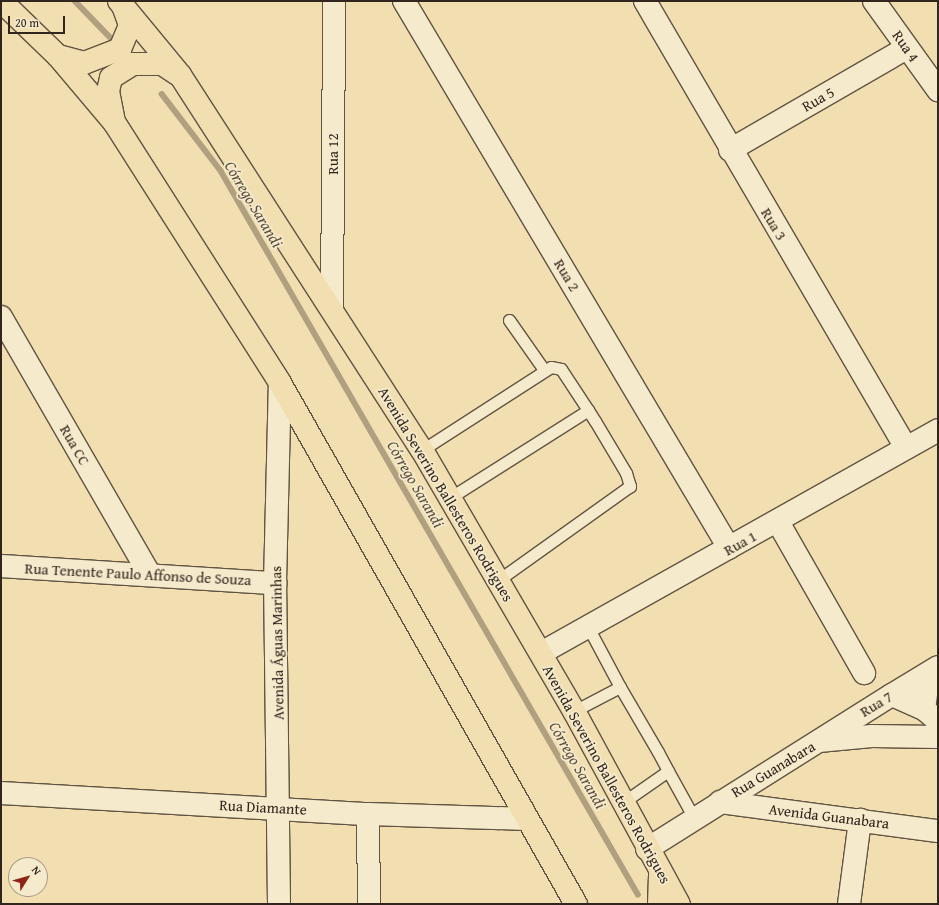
<!DOCTYPE html>
<meta charset="utf-8">
<style>
body{margin:0}
#map{position:relative;width:939px;height:905px;overflow:hidden;background:#f1dfb1;font-family:"Gentium Book Plus",serif}
div>[style]{position:absolute}
[style*='--x']{left:calc(var(--x)*1px);top:calc(var(--y)*1px);width:calc(var(--w)*1px);rotate:calc(var(--a)*1deg)}
.stream>*{height:5.5px;margin:-2.75px;padding:0 2.75px;transform-origin:2.75px;border-radius:2.75px;background:#b0a07f}
.roads{filter:drop-shadow(1px 0 #615442) drop-shadow(-1px 0 #615442) drop-shadow(0 1px #615442) drop-shadow(0 -1px #615442)}
.lane>*{height:11px;margin:-5.5px;padding:0 5.5px;transform-origin:5.5px;border-radius:5.5px;background:#f6eacc}
.street>*{height:22px;margin:-11px;padding:0 11px;transform-origin:11px;border-radius:11px;background:#f6eacc}
.secondary>*{height:22px;margin:-11px;padding:0 11px;transform-origin:11px;border-radius:11px;background:#f6eacc}
.primary>*{height:22px;margin:-11px;padding:0 11px;transform-origin:11px;border-radius:11px;background:#f1dfb1}
span{translate:-50% -50%;white-space:nowrap;text-align:center;line-height:1.15;-webkit-text-stroke:3.5px #f6eacc;paint-order:stroke}
.street-label{font-size:15px;color:#31251d}
.water-label{font-size:16px;color:#5d503f;font-style:italic}
.frame{position:absolute;inset:0;border:2px solid #31251d;pointer-events:none}
.north{position:absolute;left:8px;top:857px;width:40px;height:40px;box-sizing:border-box;background:#f6eacc;border:1px solid #a79b86;border-radius:50%;rotate:53deg;font-size:11px;font-weight:700;line-height:16px;text-align:center;color:#31251d}
.north::after{content:'';display:block;margin:auto;width:14px;height:18px;background:#8f2418;clip-path:polygon(50% 0,100% 100%,50% 72%,0 100%)}
.scale{position:absolute;left:8px;top:16px;width:57px;height:18px;box-sizing:border-box;border:2px solid #31251d;border-top:0;padding-left:5px;font-size:12px;line-height:14px;white-space:nowrap;color:#31251d;-webkit-text-stroke:3px #f6eacc;paint-order:stroke}
</style>
<div id="map">
<div class="stream">
<div style="--x:75;--y:1;--w:52;--a:45.8"></div>
<div style="--x:162;--y:94;--w:97;--a:52.5"></div>
<div style="--x:221;--y:171;--w:835;--a:60.03"></div>
</div>
<div class="roads">
<div class="lane">
<div style="--x:509;--y:320;--w:61;--a:55"></div>
<div style="--x:422;--y:450;--w:153;--a:-32.8"></div>
<div style="--x:551;--y:367;--w:10;--a:11"></div>
<div style="--x:561;--y:369;--w:49;--a:56.6"></div>
<div style="--x:448;--y:499;--w:166;--a:-32.4"></div>
<div style="--x:588;--y:410;--w:13;--a:58"></div>
<div style="--x:595;--y:421;--w:61;--a:59.2"></div>
<div style="--x:626;--y:473;--w:14;--a:73"></div>
<div style="--x:630;--y:486;--w:163;--a:144.5"></div>
<div style="--x:588;--y:627;--w:68;--a:61.9"></div>
<div style="--x:574;--y:711;--w:52;--a:-27.6"></div>
<div style="--x:620;--y:687;--w:75;--a:59.7"></div>
<div style="--x:658;--y:752;--w:21;--a:62"></div>
<div style="--x:668;--y:771;--w:56;--a:145.2"></div>
<div style="--x:668;--y:771;--w:54;--a:61"></div>
</div>
<div class="street">
<div style="--x:404;--y:1;--w:636;--a:59.28"></div>
<div style="--x:645;--y:1;--w:515;--a:59.7"></div>
<div style="--x:874;--y:1;--w:110;--a:54.3"></div>
<div style="--x:730;--y:150;--w:204;--a:-30"></div>
<div style="--x:332;--y:307;--w:306;--a:-89.6"></div>
<div style="--x:1;--y:317;--w:296;--a:60"></div>
<div style="--x:778;--y:522;--w:174;--a:60.3"></div>
<div style="--x:1;--y:566;--w:275;--a:3.6"></div>
<div style="--x:541;--y:653;--w:455;--a:-29.3"></div>
<div style="--x:892;--y:695;--w:54;--a:-31.3"></div>
<div style="--x:1;--y:793;--w:368;--a:3.3"></div>
<div style="--x:368;--y:814;--w:157;--a:1.8"></div>
<div style="--x:720;--y:802;--w:220;--a:7.6"></div>
<div style="--x:368;--y:814;--w:90;--a:89.4"></div>
<div style="--x:279;--y:904;--w:321;--a:-90.7"></div>
<div style="--x:275;--y:583;--w:200;--a:-88.6"></div>
<div style="--x:849;--y:904;--w:85;--a:-82.5"></div>
</div>
<div class="secondary">
<div style="--x:924;--y:709;--w:22;--a:-82"></div>
<div style="--x:927;--y:687;--w:19;--a:-54"></div>
<div style="--x:819;--y:741;--w:53;--a:-5.4"></div>
<div style="--x:872;--y:736;--w:66;--a:0.9"></div>
<div style="--x:647;--y:849;--w:289;--a:-32.2"></div>
<div style="--x:892;--y:695;--w:35;--a:24"></div>
<div style="--x:924;--y:709;--w:18;--a:41"></div>
</div>
<div class="primary">
<div style="--x:1;--y:1;--w:79;--a:44"></div>
<div style="--x:58;--y:56;--w:84;--a:49.8"></div>
<div style="--x:119;--y:1;--w:96;--a:50.5"></div>
<div style="--x:180;--y:75;--w:446;--a:57.2"></div>
<div style="--x:422;--y:450;--w:302;--a:59.8"></div>
<div style="--x:574;--y:711;--w:220;--a:61.5"></div>
<div style="--x:58;--y:56;--w:27;--a:15"></div>
<div style="--x:84;--y:63;--w:39;--a:-21"></div>
<div style="--x:120;--y:49;--w:26;--a:-67"></div>
<div style="--x:130;--y:25;--w:20;--a:-110"></div>
<div style="--x:177;--y:74;--w:18;--a:-146"></div>
<div style="--x:162;--y:64;--w:29;--a:180"></div>
<div style="--x:133;--y:64;--w:26;--a:148"></div>
<div style="--x:111;--y:78;--w:13;--a:103"></div>
<div style="--x:108;--y:91;--w:32;--a:79"></div>
<div style="--x:114;--y:122;--w:309;--a:57.5"></div>
<div style="--x:280;--y:383;--w:599;--a:60.4"></div>
<div style="--x:659;--y:904;--w:33;--a:-88"></div>
</div>
</div>
<div class="street-label">
<span style="left:906px;top:46px;rotate:55deg">Rua 4</span>
<span style="left:818px;top:99px;rotate:-30deg">Rua 5</span>
<span style="left:333px;top:154px;rotate:-90deg">Rua 12</span>
<span style="left:774px;top:224px;rotate:59deg">Rua 3</span>
<span style="left:567px;top:275px;rotate:59deg">Rua 2</span>
<span style="left:75px;top:445px;rotate:60deg">Rua CC</span>
<span style="left:446px;top:494px;rotate:59deg">Avenida Severino Ballesteros Rodrigues</span>
<span style="left:740px;top:543px;rotate:-29deg">Rua 1</span>
<span style="left:138px;top:574px;rotate:3deg">Rua Tenente Paulo Affonso de Souza</span>
<span style="left:277px;top:643px;rotate:-91deg">Avenida Águas Marinhas</span>
<span style="left:876px;top:704px;rotate:-31deg">Rua 7</span>
<span style="left:773px;top:769px;rotate:-31deg">Rua Guanabara</span>
<span style="left:607px;top:774px;rotate:61deg">Avenida Severino Ballesteros Rodrigues</span>
<span style="left:263px;top:807px;rotate:3deg">Rua Diamante</span>
<span style="left:829px;top:816px;rotate:7deg">Avenida Guanabara</span>
</div>
<div class="water-label">
<span style="left:254px;top:204px;rotate:59deg">Córrego Sarandi</span>
<span style="left:416px;top:484px;rotate:60deg">Córrego Sarandi</span>
<span style="left:578px;top:765px;rotate:60deg">Córrego Sarandi</span>
</div>
<div class="frame"></div>
<div class="north">N</div>
<div class="scale">20 m</div>
</div>
